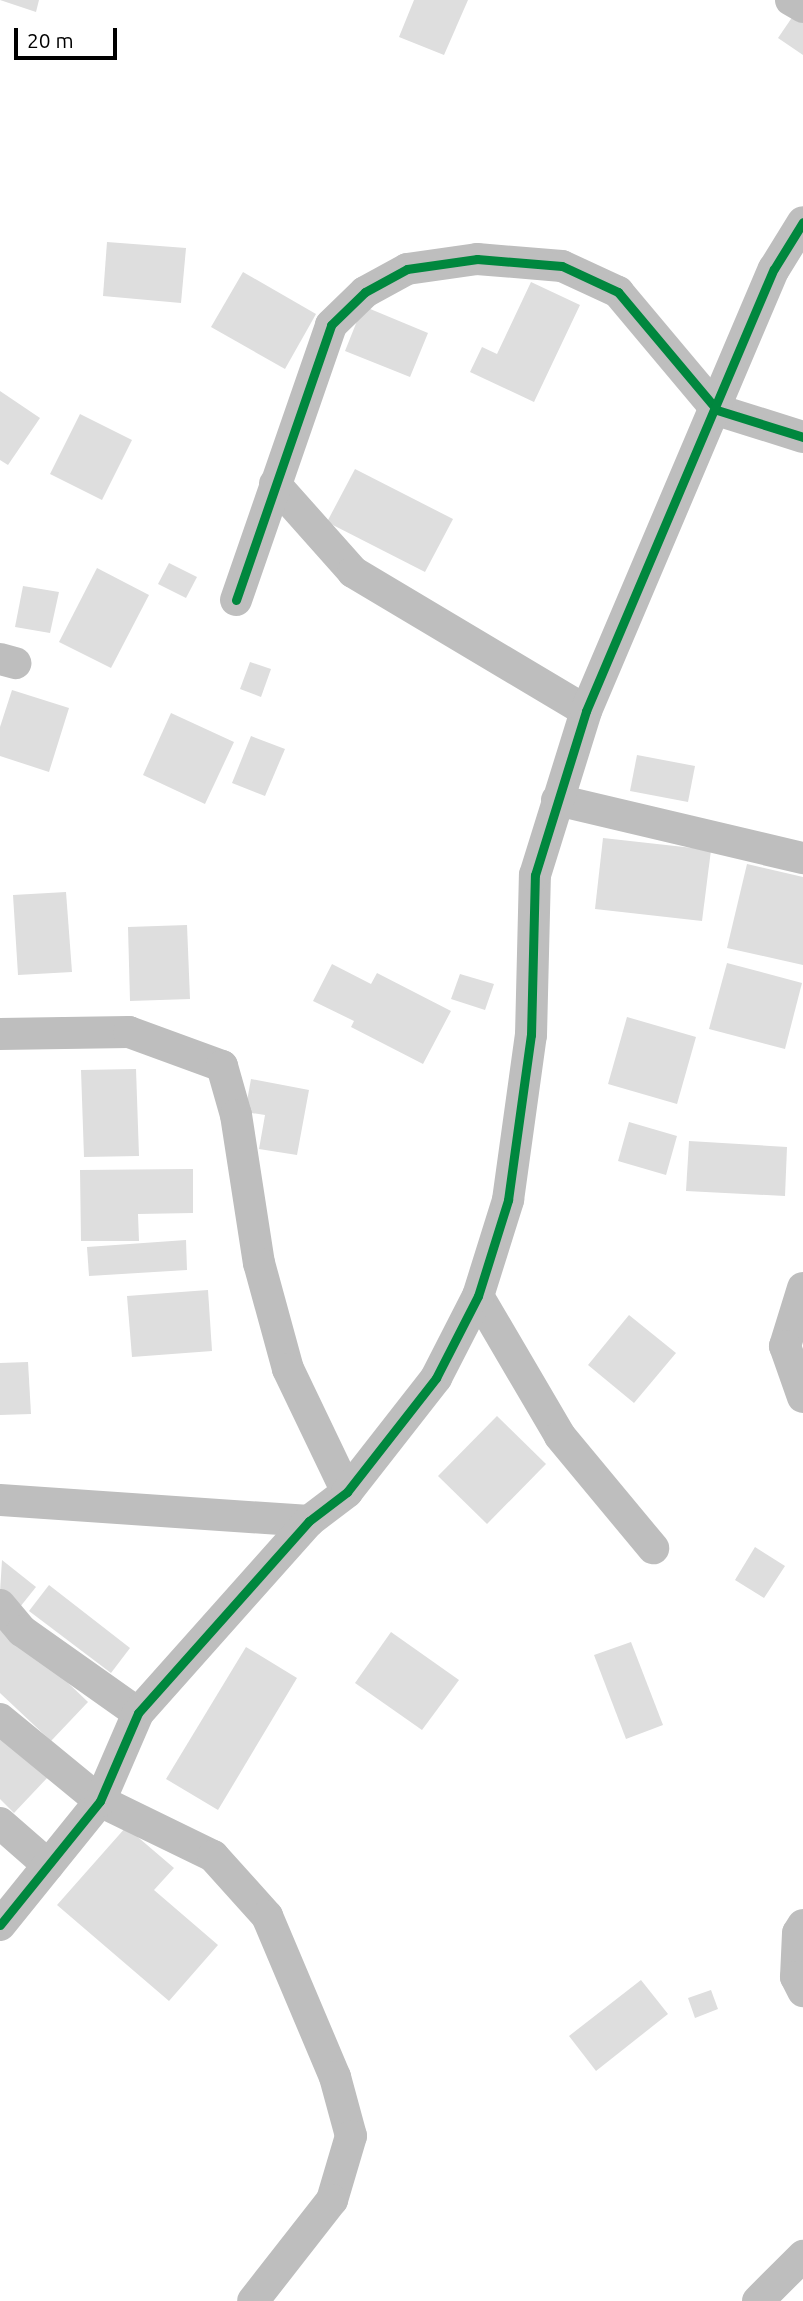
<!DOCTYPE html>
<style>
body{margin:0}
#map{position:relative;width:803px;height:2301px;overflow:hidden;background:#fff;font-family:Ubuntu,sans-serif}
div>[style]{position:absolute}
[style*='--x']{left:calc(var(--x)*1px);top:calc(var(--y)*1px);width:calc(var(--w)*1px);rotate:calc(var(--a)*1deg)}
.building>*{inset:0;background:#dedede}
.minor>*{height:32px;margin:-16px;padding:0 16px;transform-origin:16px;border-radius:16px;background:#bebebe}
.cycleway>*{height:9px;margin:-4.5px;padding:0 4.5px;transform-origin:4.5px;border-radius:4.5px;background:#00873e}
span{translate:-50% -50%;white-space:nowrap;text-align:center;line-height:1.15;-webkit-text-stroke:5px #fff;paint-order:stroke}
.scale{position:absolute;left:14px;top:28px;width:103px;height:32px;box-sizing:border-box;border:4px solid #000;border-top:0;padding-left:9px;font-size:21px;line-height:24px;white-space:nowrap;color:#000;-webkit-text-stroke:5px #fff;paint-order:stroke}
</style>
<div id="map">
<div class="building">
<div style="clip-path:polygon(0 0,39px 0,36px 12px)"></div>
<div style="clip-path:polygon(414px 0,468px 0,444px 55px,399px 37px)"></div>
<div style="clip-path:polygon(793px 16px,803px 23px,803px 55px,778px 38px)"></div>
<div style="clip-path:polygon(107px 242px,186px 248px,181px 303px,103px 296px)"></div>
<div style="clip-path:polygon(243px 272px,316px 314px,285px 369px,211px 327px)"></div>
<div style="clip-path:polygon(531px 282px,580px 305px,534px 402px,470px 372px,482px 347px,497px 354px)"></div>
<div style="clip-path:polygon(363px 306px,428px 333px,410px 377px,345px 351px)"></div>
<div style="clip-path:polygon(0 391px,40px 418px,8px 465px,0 460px)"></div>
<div style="clip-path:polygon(80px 414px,132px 440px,102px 500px,50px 474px)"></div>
<div style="clip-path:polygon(355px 469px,453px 519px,425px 572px,327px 522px)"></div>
<div style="clip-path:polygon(169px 563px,197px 577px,186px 598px,158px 584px)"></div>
<div style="clip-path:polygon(97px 568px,149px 595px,111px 668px,59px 642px)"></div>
<div style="clip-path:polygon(23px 586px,59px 592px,50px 633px,15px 627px)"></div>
<div style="clip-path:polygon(250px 662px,271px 669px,261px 697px,240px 689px)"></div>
<div style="clip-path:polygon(12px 690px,69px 708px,49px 772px,0 756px,0 727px)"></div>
<div style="clip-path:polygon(171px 713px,234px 742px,205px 804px,143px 775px)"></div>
<div style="clip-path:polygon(251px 736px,285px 749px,265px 796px,232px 783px)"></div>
<div style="clip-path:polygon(637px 755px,695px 766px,688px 802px,630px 791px)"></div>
<div style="clip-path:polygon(603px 838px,711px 850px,702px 921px,595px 909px)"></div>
<div style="clip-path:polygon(747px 864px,803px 877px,803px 965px,727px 948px)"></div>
<div style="clip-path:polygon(66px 892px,72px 972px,18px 975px,13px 895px)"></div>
<div style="clip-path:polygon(187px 925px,190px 999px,130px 1001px,128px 927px)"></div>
<div style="clip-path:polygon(727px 963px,802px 983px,785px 1049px,709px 1029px)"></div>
<div style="clip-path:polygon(332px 964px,371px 984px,377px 973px,451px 1011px,423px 1064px,351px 1027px,354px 1021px,313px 1001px)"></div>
<div style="clip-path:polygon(460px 974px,494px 984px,485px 1010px,451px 999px)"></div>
<div style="clip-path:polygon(627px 1017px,696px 1037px,677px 1104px,608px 1084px)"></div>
<div style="clip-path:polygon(136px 1069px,139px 1156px,84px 1157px,81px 1070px)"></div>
<div style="clip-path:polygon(251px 1079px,309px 1090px,297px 1155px,259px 1149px,265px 1115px,245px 1112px)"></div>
<div style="clip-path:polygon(629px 1122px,677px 1136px,666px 1175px,618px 1161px)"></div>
<div style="clip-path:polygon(689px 1141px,787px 1147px,785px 1196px,686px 1191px)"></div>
<div style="clip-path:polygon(193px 1169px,193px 1213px,138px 1214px,139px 1241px,81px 1241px,80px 1170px)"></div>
<div style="clip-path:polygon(186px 1240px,187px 1270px,89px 1276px,87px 1247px)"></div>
<div style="clip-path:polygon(208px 1290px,212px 1351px,132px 1357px,127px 1296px)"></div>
<div style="clip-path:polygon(629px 1315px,676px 1353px,634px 1403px,588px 1365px)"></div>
<div style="clip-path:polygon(28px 1362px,31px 1414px,0 1415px,0 1363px)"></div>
<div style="clip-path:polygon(497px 1416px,546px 1464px,487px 1524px,438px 1476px)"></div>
<div style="clip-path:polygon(755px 1547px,785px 1566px,764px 1598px,735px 1580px)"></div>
<div style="clip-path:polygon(2px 1560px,36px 1587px,20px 1607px,0 1592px)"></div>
<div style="clip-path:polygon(49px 1585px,130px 1648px,111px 1673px,29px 1611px)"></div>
<div style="clip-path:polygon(0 1618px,88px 1702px,51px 1741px,0 1693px)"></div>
<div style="clip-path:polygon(391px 1632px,459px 1680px,422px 1730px,355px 1683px)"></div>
<div style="clip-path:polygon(631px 1642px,663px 1725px,626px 1739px,594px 1655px)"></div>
<div style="clip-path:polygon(246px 1647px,297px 1678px,218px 1810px,166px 1779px)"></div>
<div style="clip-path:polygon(0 1733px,48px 1777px,14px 1813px,0 1799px)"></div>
<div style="clip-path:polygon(126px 1827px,174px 1868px,154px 1890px,218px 1945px,169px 2001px,57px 1905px)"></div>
<div style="clip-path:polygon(641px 1980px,668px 2014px,596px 2071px,569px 2036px)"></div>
<div style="clip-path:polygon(711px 1990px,718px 2009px,695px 2018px,688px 1998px)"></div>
</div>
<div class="minor">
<div style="--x:791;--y:0;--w:14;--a:30"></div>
<div style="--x:275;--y:484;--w:118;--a:48.4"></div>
<div style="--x:353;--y:572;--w:271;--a:30.8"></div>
<div style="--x:236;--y:600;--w:291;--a:-70.9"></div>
<div style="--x:331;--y:325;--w:47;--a:-44.1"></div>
<div style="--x:365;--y:292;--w:48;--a:-28.7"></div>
<div style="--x:407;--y:269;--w:71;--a:-8.1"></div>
<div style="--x:477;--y:259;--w:85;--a:4.7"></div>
<div style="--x:562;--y:266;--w:62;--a:24.9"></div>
<div style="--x:618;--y:292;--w:154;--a:50"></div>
<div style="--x:717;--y:410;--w:90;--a:17.4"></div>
<div style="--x:0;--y:659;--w:16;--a:15"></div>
<div style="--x:557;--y:800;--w:253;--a:13.3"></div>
<div style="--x:0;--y:1034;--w:129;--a:-0.9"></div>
<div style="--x:129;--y:1032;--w:99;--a:20.1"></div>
<div style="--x:222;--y:1066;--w:51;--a:74.1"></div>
<div style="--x:236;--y:1115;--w:150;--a:81.2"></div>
<div style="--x:259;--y:1263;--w:110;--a:74.7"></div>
<div style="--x:288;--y:1369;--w:136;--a:64.4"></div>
<div style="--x:803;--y:1288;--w:61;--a:107.2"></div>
<div style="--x:785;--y:1346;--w:54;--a:70.6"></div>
<div style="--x:478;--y:1296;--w:162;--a:59.6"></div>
<div style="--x:560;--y:1436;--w:146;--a:50.3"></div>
<div style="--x:0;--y:1500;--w:310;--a:3.9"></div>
<div style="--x:0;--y:1605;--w:34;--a:50"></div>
<div style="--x:22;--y:1631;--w:142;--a:35.3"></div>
<div style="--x:0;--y:1719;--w:129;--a:39.4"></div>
<div style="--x:100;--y:1801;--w:126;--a:26"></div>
<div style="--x:213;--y:1856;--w:81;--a:48"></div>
<div style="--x:267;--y:1916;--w:175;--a:67.1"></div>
<div style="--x:335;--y:2077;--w:61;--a:74.8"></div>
<div style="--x:351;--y:2136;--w:67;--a:106.5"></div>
<div style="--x:332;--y:2200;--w:128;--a:128"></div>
<div style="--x:0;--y:1823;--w:64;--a:41.2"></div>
<div style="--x:0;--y:1925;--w:159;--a:-51.1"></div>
<div style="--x:100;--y:1801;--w:96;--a:-66.6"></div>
<div style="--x:138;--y:1713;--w:257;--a:-48.3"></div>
<div style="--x:309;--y:1521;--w:48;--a:-37.3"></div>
<div style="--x:347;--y:1492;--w:145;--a:-52"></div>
<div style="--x:436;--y:1378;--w:92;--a:-62.9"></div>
<div style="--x:478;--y:1296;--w:101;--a:-72.6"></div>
<div style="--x:508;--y:1200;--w:167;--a:-82.1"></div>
<div style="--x:531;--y:1035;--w:160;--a:-88.6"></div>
<div style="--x:535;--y:875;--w:172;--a:-72.7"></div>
<div style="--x:586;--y:711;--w:480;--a:-67"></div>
<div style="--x:774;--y:269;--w:55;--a:-58.3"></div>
<div style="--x:803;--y:1925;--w:9;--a:122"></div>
<div style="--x:798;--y:1933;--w:44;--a:92.6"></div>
<div style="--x:796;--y:1977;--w:16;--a:63"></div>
<div style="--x:758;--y:2301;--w:64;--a:-45"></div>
</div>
<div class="cycleway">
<div style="--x:236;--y:600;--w:291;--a:-70.9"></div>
<div style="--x:331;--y:325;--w:47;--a:-44.1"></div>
<div style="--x:365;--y:292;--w:48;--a:-28.7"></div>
<div style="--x:407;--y:269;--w:71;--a:-8.1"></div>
<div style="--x:477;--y:259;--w:85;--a:4.7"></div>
<div style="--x:562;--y:266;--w:62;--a:24.9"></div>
<div style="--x:618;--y:292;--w:154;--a:50"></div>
<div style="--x:717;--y:410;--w:90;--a:17.4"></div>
<div style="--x:0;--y:1925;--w:159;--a:-51.1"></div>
<div style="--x:100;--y:1801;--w:96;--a:-66.6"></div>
<div style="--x:138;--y:1713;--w:257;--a:-48.3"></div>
<div style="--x:309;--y:1521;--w:48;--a:-37.3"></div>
<div style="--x:347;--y:1492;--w:145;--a:-52"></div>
<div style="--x:436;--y:1378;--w:92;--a:-62.9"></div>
<div style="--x:478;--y:1296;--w:101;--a:-72.6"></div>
<div style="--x:508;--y:1200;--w:167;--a:-82.1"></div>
<div style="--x:531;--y:1035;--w:160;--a:-88.6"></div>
<div style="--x:535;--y:875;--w:172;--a:-72.7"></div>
<div style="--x:586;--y:711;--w:480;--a:-67"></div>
<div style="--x:774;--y:269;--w:55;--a:-58.3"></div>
</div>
<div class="scale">20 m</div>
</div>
